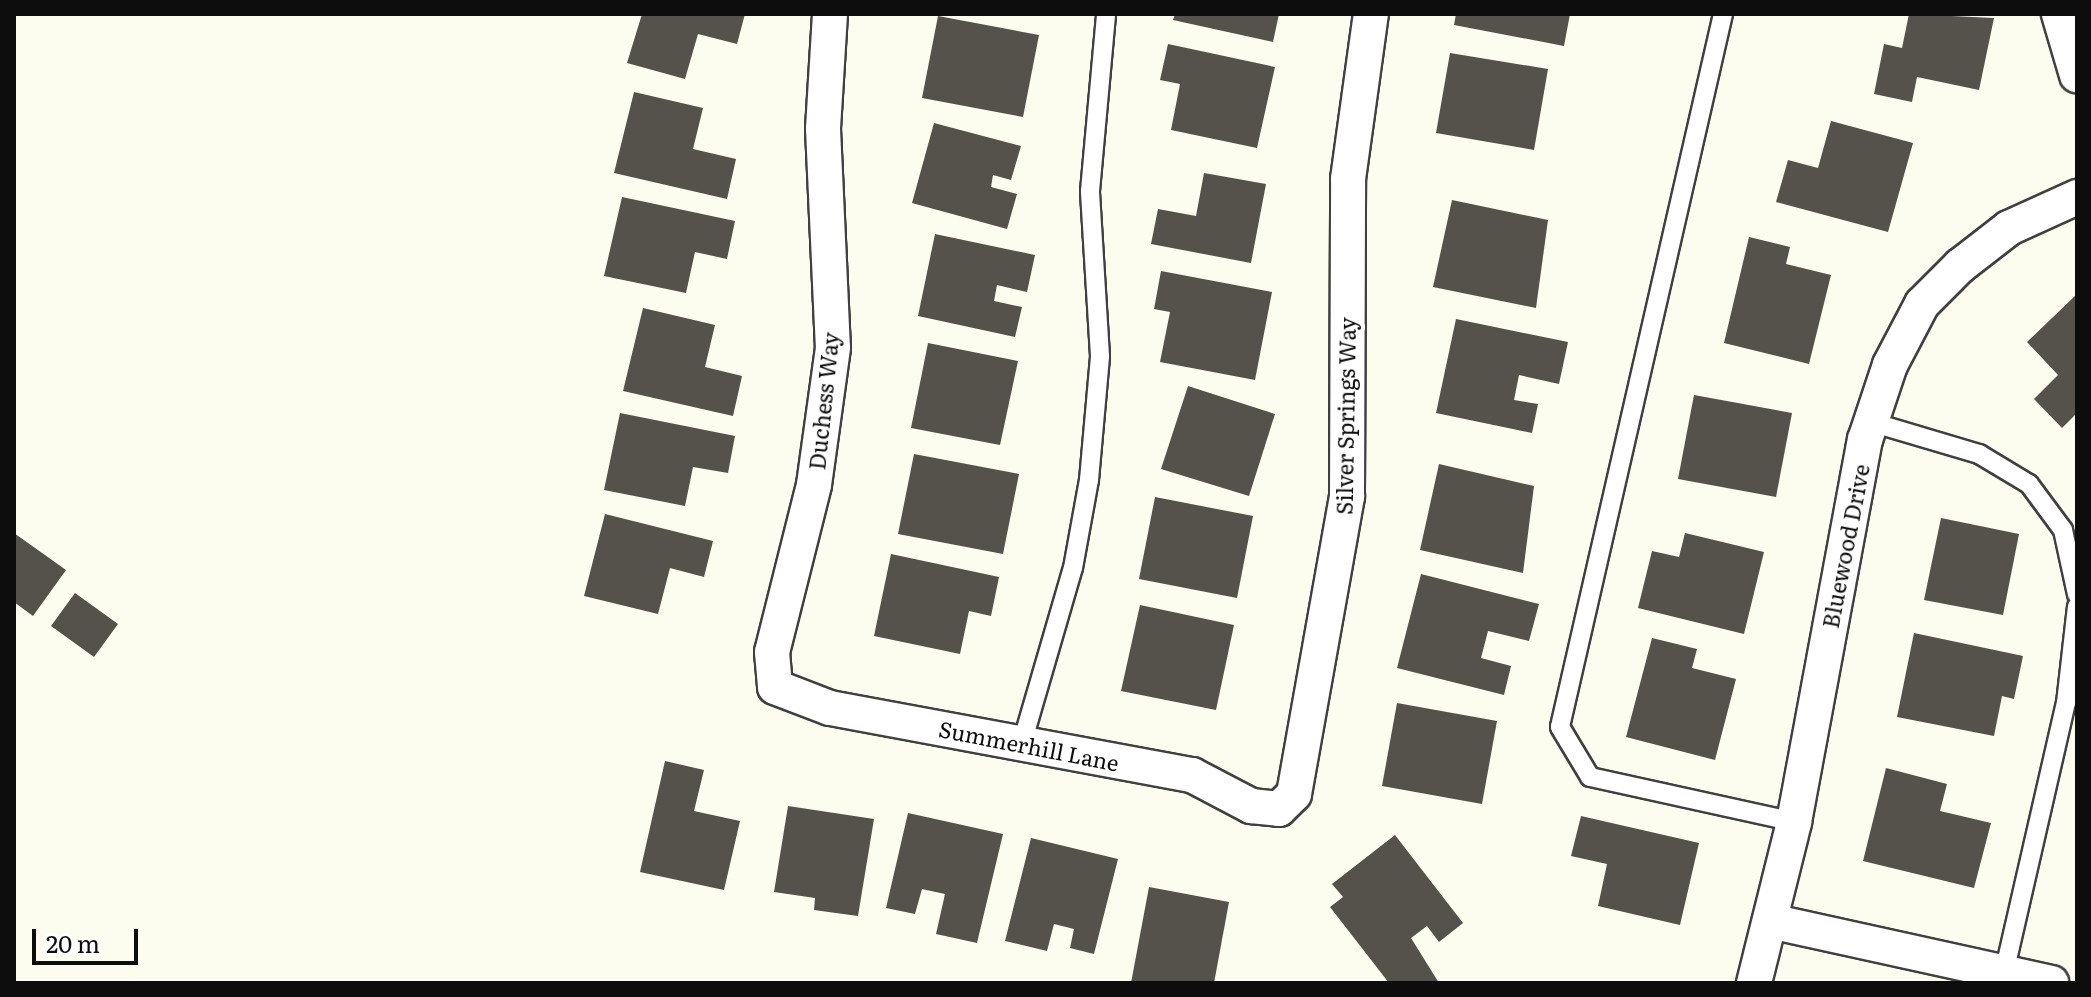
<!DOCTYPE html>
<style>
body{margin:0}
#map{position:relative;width:2091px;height:997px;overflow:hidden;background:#fdfdef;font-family:Literata,serif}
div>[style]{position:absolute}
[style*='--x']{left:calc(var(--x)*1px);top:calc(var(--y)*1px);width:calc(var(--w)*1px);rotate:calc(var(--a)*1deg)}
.building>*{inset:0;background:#55514b}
.roads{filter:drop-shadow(2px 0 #404040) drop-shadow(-2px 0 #404040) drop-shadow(0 2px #404040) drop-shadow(0 -2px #404040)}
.service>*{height:18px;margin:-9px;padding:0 9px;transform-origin:9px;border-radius:9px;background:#fff}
.minor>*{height:34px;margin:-17px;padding:0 17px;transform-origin:17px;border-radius:17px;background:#fff}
span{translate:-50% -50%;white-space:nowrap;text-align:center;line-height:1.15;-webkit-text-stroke:8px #fff;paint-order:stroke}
.street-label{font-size:22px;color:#0d0d0d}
.frame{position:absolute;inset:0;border:16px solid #0d0d0d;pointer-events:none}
.scale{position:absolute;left:32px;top:929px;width:106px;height:36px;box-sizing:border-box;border:4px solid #0d0d0d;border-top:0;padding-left:10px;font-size:24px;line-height:28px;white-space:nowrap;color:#0d0d0d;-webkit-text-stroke:6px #fff;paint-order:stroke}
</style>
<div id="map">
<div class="building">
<div style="clip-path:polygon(642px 14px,745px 14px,737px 44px,698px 34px,685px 79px,627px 63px)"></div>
<div style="clip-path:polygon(1175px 14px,1279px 14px,1273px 42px,1173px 20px)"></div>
<div style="clip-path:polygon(1456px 14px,1570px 14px,1564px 46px,1454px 25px)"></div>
<div style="clip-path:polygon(1909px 14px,1994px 18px,1979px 90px,1917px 77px,1912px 102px,1874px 94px,1884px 44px,1902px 48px)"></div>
<div style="clip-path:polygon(938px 16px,1039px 35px,1023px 117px,922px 98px)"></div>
<div style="clip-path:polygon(1168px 44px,1275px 67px,1257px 148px,1171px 130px,1180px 84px,1160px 80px)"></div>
<div style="clip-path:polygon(1450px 53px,1548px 69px,1534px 150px,1436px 133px)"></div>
<div style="clip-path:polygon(634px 92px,703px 108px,693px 149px,736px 159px,727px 199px,614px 173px)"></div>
<div style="clip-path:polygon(1831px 121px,1913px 143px,1888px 232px,1776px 202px,1788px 160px,1818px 168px)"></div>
<div style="clip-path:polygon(934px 123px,1021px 146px,1011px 180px,993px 175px,991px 187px,1017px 194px,1007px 229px,912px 203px)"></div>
<div style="clip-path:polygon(1204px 173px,1266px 184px,1251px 263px,1151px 244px,1158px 209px,1196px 216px)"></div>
<div style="clip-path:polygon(622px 197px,735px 221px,727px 259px,695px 252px,686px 293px,604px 276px)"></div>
<div style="clip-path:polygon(1452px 200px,1548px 220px,1536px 308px,1433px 287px)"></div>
<div style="clip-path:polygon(935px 234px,1035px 255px,1027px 292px,997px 285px,994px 301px,1022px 307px,1015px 337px,918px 316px)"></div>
<div style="clip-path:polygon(1749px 237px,1790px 247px,1786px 264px,1831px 275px,1809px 364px,1724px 343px)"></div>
<div style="clip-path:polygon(1161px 271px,1272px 292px,1255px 380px,1160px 362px,1170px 312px,1154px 309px)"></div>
<div style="clip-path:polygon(2077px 294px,2077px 413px,2062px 428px,2034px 399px,2058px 375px,2027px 342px)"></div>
<div style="clip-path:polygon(643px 308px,715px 325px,705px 367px,742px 376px,733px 416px,623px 391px)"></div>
<div style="clip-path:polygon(1456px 319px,1568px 342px,1559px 384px,1519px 375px,1514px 400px,1538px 404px,1532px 433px,1436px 413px)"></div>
<div style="clip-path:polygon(928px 343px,1018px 361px,1000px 445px,911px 428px)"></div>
<div style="clip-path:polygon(1188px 386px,1275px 414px,1249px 496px,1161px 469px)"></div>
<div style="clip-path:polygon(1694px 395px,1792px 413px,1776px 497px,1678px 479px)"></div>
<div style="clip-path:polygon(620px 413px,735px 436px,728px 473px,693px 467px,685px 506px,604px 490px)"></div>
<div style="clip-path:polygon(914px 454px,1019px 474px,1003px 554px,898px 534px)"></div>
<div style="clip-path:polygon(1439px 464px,1534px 486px,1523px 573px,1420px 550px)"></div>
<div style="clip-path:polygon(1155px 497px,1253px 516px,1237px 598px,1139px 579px)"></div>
<div style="clip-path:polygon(605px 514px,713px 541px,704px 577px,670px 568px,658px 614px,584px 596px)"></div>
<div style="clip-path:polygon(1941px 518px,2019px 534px,2003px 615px,1924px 600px)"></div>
<div style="clip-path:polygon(14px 533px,66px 570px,33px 616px,14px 602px)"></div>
<div style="clip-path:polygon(1685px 533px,1764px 552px,1744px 634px,1638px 608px,1652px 551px,1679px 557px)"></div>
<div style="clip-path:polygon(891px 554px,999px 577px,991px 616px,969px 611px,960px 654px,874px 636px)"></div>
<div style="clip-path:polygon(1421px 574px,1539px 604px,1529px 641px,1488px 631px,1481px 658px,1511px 666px,1504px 695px,1397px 668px)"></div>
<div style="clip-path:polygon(75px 593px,118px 624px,94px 657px,51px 626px)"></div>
<div style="clip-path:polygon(1140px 605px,1234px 625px,1216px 710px,1121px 691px)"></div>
<div style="clip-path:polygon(1914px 633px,2023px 656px,2014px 699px,2002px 696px,1994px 736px,1897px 717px)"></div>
<div style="clip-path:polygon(1652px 638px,1697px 649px,1692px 668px,1736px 679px,1715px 760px,1626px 737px)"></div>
<div style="clip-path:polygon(1397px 703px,1497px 721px,1482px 804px,1382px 786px)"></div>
<div style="clip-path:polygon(665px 761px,704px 770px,694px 811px,740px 821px,724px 890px,640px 872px)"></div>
<div style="clip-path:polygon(1886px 768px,1947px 784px,1940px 811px,1991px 823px,1974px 888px,1863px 861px)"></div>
<div style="clip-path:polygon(788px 806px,874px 819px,858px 916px,814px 910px,815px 898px,774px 892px)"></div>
<div style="clip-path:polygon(908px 813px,1003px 834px,977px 943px,936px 934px,945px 894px,922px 889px,915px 914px,886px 908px)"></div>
<div style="clip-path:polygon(1581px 816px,1699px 843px,1680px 925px,1598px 906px,1607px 864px,1571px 856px)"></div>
<div style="clip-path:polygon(1395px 835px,1463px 923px,1439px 942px,1427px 926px,1411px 938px,1439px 983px,1389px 983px,1330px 907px,1343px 897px,1332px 884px)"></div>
<div style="clip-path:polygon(1031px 838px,1118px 859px,1094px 954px,1070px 948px,1074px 929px,1054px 924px,1047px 951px,1005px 941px)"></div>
<div style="clip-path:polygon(1149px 887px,1229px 902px,1214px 983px,1131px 983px)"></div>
</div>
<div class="roads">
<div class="service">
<div style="--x:1723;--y:14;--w:731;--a:102.88"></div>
<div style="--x:1560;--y:727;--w:58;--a:59"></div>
<div style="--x:1590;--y:777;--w:209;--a:12.4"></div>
<div style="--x:1871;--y:422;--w:113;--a:16.5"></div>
<div style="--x:1979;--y:454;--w:58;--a:31"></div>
<div style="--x:2029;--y:484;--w:57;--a:53.5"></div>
<div style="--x:2063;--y:530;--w:66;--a:77.7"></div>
<div style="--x:1022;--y:743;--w:182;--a:-73.8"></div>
<div style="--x:1073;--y:568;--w:89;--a:-79.7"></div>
<div style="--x:1089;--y:480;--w:124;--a:-84.9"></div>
<div style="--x:1100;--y:356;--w:165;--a:-93.5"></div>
<div style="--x:1090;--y:191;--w:178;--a:-84.8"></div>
<div style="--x:2004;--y:973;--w:277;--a:-77.1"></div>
<div style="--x:2066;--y:703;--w:97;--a:-83.5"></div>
</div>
<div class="minor">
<div style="--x:830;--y:14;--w:115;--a:93.5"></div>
<div style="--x:823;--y:129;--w:219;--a:87.4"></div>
<div style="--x:833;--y:348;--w:138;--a:97.9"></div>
<div style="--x:814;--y:485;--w:172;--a:104.1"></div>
<div style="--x:772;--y:652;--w:35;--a:85"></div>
<div style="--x:775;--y:687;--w:59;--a:20.9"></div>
<div style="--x:830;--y:708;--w:368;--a:10.5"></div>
<div style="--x:1192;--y:775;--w:67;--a:27.7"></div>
<div style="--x:1251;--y:806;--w:28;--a:6"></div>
<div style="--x:1279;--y:809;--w:21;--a:-45"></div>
<div style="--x:1294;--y:794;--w:302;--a:-79.9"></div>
<div style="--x:1347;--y:497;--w:318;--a:-89.8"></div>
<div style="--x:1348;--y:179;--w:167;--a:-82.1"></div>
<div style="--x:2059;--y:14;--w:64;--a:73.6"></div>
<div style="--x:1770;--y:921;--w:288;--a:12.4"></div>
<div style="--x:1754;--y:983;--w:166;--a:-76"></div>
<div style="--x:1794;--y:822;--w:389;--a:-79.5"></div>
<div style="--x:1865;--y:440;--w:79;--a:-71.6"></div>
<div style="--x:1890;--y:365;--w:69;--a:-62.3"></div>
<div style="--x:1922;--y:304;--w:54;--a:-45"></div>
<div style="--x:1960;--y:266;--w:62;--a:-37.8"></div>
<div style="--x:2009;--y:228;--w:75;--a:-24.5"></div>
</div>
</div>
<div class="street-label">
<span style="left:823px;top:401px;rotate:-84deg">Duchess Way</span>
<span style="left:1345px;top:416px;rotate:-89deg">Silver Springs Way</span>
<span style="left:1845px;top:546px;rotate:-79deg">Bluewood Drive</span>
<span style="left:1029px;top:745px;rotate:11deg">Summerhill Lane</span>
</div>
<div class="frame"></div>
<div class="scale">20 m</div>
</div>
